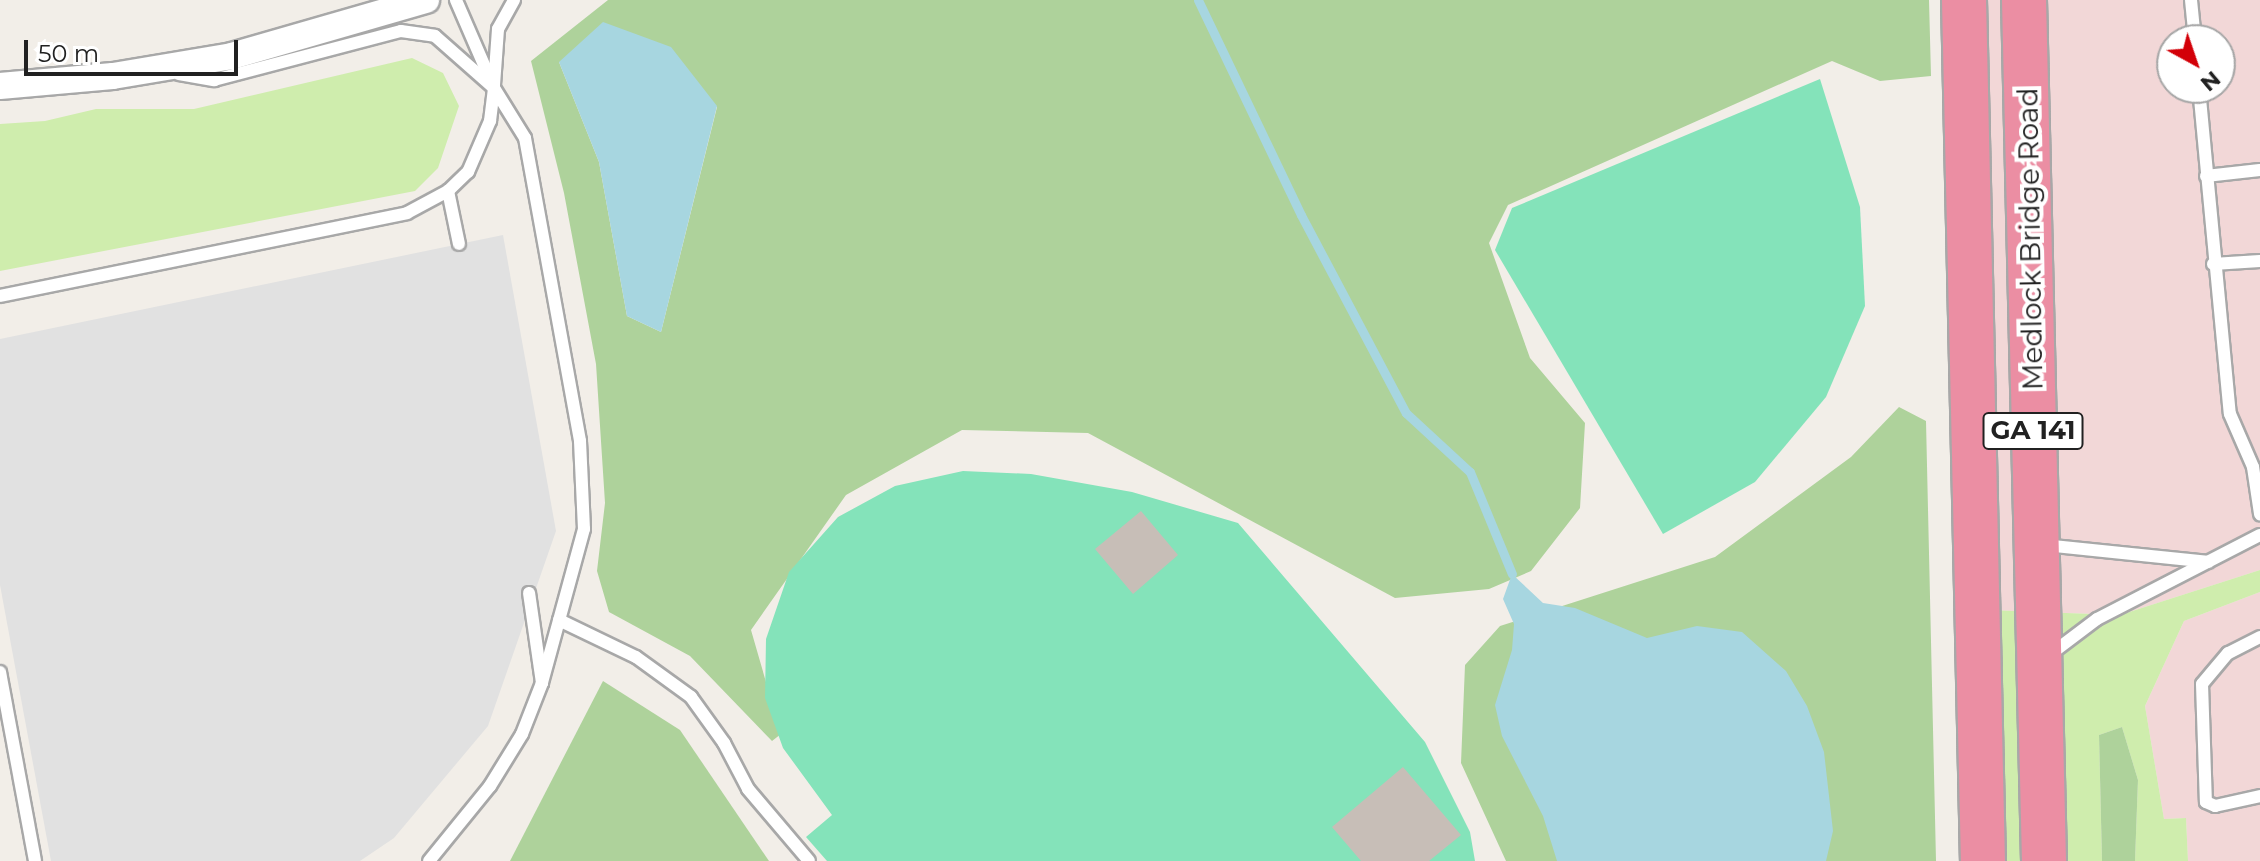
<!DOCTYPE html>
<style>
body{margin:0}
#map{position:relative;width:2260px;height:861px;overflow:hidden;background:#f2eee8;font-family:Montserrat,sans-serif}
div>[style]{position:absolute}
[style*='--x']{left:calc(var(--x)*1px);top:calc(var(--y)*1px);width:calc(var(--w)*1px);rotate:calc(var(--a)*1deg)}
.commercial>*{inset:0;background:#f2d7d7}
.grass>*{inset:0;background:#cfedad}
.forest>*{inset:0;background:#aed29b}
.pitch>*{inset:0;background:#84e3ba}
.parking>*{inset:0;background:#e1e1e1}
.water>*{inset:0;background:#a7d6e0}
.stream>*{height:9px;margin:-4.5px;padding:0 4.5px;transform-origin:4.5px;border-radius:4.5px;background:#a7d6e0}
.building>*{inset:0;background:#c7beb7}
.roads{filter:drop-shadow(2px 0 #a8a8a8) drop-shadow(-2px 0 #a8a8a8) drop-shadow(0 2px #a8a8a8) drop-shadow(0 -2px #a8a8a8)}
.lane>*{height:12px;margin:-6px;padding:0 6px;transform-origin:6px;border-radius:6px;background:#fff}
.street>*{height:26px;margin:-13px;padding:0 13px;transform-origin:13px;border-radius:13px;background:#fff}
.highway>*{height:44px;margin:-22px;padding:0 22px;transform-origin:22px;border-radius:22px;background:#eb8ea3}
span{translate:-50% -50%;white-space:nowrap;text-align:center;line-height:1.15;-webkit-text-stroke:8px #fff;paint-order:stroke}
.shield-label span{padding:2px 6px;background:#fff;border:2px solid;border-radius:6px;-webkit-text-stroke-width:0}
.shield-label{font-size:26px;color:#212121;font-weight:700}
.street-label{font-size:28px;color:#212121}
.north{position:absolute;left:2156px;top:24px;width:80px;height:80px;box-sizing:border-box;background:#fff;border:2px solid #a6a6a6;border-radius:50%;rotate:140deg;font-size:22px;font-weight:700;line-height:32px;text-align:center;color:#212121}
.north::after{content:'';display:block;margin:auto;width:28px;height:36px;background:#d30008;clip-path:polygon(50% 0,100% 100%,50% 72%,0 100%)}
.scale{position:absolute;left:24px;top:40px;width:214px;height:36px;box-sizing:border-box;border:4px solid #212121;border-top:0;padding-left:10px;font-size:24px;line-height:28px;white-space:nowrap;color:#212121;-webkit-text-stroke:6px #fff;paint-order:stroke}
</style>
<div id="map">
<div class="commercial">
<div style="clip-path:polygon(evenodd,1963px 0,2260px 0,2260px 570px,2120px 615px,1988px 610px,1963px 0,2172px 40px,2220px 40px,2220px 88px,2172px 88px,2172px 40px)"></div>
<div style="clip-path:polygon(2260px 592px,2260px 861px,2188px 861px,2186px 818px,2164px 819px,2145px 706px,2184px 621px)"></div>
</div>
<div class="grass">
<div style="clip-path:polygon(412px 58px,443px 73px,459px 106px,438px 168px,415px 191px,0 271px,0 124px,45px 121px,96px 109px,194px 109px)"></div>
<div style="clip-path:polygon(2260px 570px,2260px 592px,2184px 621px,2145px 706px,2164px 819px,2186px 818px,2188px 861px,2135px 861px,2138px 780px,2122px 727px,2099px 735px,2102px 861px,2001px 861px,1988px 610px,2120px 615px)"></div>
</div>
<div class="forest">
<div style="clip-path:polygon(evenodd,608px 0,1929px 0,1931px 76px,1880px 81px,1832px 61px,1508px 205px,1489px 243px,1530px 358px,1585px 423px,1580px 508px,1531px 571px,1489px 589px,1395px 598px,1088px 433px,962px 430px,846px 495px,751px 630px,781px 734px,772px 741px,690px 656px,609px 612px,597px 571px,605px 503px,596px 364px,564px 193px,531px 61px,608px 0,559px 62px,717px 107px,661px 332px,627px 316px,599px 162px,559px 62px)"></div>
<div style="clip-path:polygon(1899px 407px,1926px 421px,1936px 861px,1506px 861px,1461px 763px,1465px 665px,1500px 626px,1715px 557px,1851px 457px)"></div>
<div style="clip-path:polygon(603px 681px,680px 730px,769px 861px,510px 861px)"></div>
<div style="clip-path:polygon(2122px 727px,2138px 780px,2135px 861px,2102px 861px,2099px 735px)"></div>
</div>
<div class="pitch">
<div style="clip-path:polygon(1820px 79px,1860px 207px,1865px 306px,1826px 397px,1755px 482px,1663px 534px,1495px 250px,1512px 208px)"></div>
<div style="clip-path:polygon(963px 471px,1031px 474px,1132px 492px,1238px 523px,1425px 742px,1470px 832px,1475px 861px,827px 861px,806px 837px,832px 815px,783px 748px,765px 698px,766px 639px,789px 572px,838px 517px,895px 486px)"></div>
</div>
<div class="parking">
<div style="clip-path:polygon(503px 235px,556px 531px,488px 726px,394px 838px,360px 861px,51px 861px,0 585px,0 339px)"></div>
</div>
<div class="water">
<div style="clip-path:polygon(603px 22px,671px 47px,717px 106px,661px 332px,627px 316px,599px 162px,559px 62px)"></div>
<div style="clip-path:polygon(1512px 574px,1543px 603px,1575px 608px,1647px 638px,1697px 626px,1742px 632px,1786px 671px,1807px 706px,1824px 752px,1833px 831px,1826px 861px,1557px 861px,1543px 816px,1502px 736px,1495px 705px,1512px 650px,1514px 624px,1503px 599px)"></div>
</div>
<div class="stream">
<div style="--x:1198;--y:0;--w:238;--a:64.4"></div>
<div style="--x:1301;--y:215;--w:224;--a:62.1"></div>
<div style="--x:1406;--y:413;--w:87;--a:42.7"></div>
<div style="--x:1470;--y:472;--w:110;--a:67.6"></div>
</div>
<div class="building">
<div style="clip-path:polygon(1141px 511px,1178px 555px,1133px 594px,1095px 549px)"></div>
<div style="clip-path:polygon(1403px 767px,1461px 835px,1429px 861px,1361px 861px,1332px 827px)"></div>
</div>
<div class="roads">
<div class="lane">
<div style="--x:2191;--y:0;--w:40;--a:84.3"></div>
<div style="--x:179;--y:74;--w:36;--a:10"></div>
<div style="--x:214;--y:80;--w:193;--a:-14.7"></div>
<div style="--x:401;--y:31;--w:34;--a:8"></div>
<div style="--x:435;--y:36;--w:79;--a:41.4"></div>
<div style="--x:494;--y:88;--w:59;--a:58.2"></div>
<div style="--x:525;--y:138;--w:308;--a:79.7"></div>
<div style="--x:580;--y:441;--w:88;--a:87.4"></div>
<div style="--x:584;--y:529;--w:160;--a:105.3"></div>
<div style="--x:494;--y:85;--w:56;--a:-85.9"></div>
<div style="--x:498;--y:29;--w:33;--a:-61"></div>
<div style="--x:2199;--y:88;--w:327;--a:84.6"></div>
<div style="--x:2230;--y:414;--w:58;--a:66.5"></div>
<div style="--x:2253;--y:467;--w:48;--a:81.5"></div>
<div style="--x:2206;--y:176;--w:54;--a:-6.3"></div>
<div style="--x:448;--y:191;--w:54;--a:78.3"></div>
<div style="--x:2213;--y:264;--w:47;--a:-3.7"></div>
<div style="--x:0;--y:296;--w:415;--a:-11.5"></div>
<div style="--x:407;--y:213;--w:47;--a:-28.2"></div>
<div style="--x:448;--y:191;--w:28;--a:-44"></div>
<div style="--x:468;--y:172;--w:56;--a:-66.7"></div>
<div style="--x:490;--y:121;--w:33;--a:-83"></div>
<div style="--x:494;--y:88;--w:96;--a:-113.4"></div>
<div style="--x:2044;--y:545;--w:165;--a:5.9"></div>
<div style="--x:559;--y:620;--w:85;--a:25.7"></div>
<div style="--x:636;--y:657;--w:68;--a:36"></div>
<div style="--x:691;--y:697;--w:57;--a:54.3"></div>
<div style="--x:724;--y:743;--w:52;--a:62.4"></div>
<div style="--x:748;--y:789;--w:94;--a:49.7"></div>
<div style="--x:2260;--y:637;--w:36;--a:153"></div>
<div style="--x:2228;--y:653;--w:40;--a:130"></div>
<div style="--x:2202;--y:684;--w:118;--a:88.1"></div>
<div style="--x:2206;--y:802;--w:10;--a:24"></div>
<div style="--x:2215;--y:806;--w:46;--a:-12.5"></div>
<div style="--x:2048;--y:656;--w:61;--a:-37.1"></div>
<div style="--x:2097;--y:619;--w:183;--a:-27.3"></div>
<div style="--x:0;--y:672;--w:192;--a:79.5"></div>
<div style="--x:429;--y:861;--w:97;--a:-50.9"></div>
<div style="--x:490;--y:786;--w:61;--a:-58.4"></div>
<div style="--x:522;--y:734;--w:55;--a:-68.6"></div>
<div style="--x:542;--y:683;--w:91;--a:-98.2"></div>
</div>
<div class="street">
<div style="--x:0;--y:86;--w:113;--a:-5.1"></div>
<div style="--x:113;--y:76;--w:121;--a:-9.5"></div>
<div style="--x:232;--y:56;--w:202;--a:-16.1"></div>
</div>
<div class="highway">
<div style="--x:1964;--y:0;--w:861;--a:88.74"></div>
<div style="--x:2024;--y:0;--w:861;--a:88.67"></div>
</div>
</div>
<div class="shield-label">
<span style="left:2033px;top:431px">GA 141</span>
</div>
<div class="street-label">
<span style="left:2030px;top:239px;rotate:-91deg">Medlock Bridge Road</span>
</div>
<div class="north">N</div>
<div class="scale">50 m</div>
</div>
